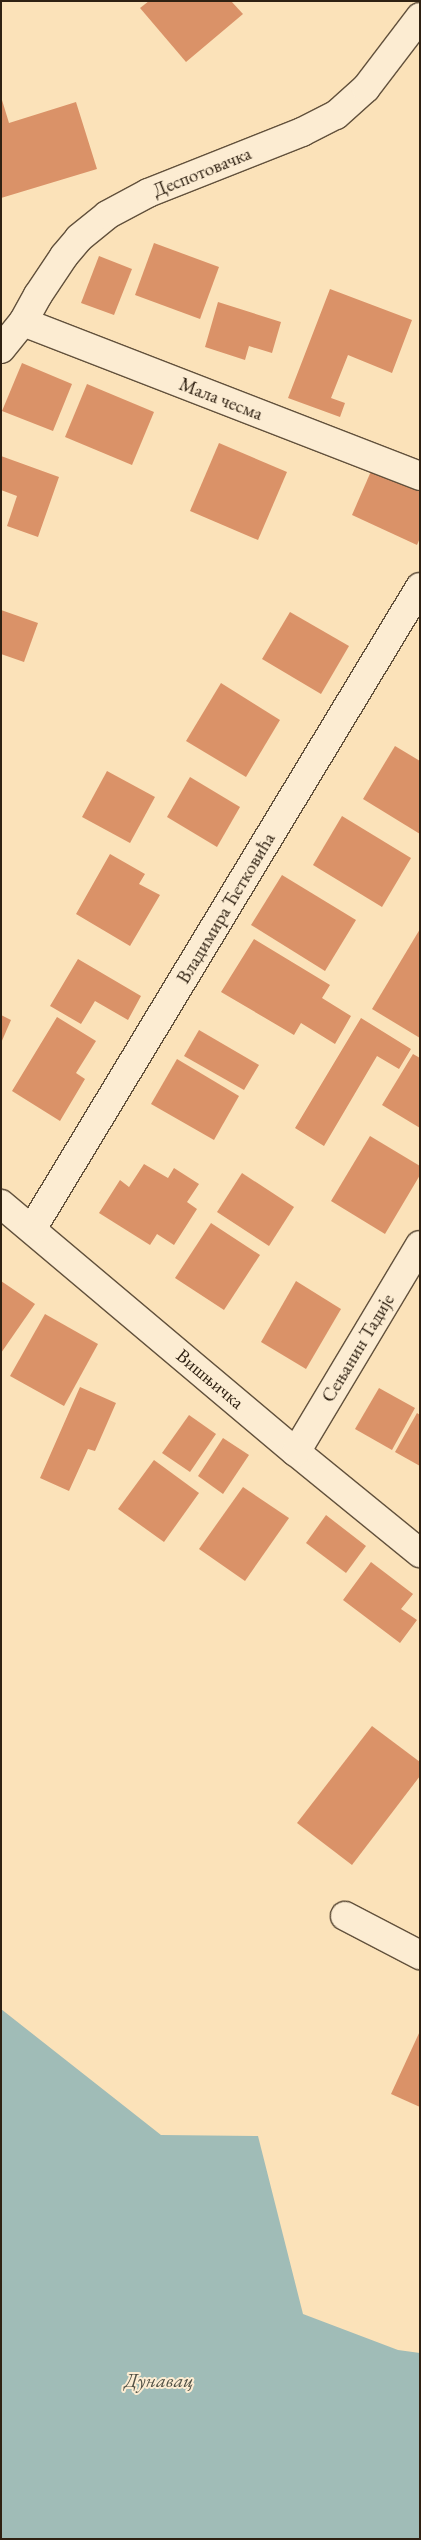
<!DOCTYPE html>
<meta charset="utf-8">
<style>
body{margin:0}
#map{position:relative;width:421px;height:2540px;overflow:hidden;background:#fbe2b9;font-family:"EB Garamond",serif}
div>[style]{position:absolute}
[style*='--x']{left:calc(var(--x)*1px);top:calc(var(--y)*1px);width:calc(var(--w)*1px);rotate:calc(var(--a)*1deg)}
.water>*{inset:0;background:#a0bcb7}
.building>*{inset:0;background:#da9268}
.roads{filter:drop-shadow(1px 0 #62513c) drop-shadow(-1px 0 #62513c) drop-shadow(0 1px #62513c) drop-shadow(0 -1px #62513c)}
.minor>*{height:28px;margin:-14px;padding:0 14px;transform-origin:14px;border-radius:14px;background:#fcecd2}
span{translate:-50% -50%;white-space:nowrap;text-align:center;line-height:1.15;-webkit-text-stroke:4px #fcecd2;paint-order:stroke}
.street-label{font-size:19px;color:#2f2112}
.water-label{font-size:20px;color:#515044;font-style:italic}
.frame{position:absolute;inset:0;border:2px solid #2f2112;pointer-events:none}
</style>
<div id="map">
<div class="water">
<div style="clip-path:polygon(1px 2009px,161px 2135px,258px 2136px,303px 2314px,398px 2350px,420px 2353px,420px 2539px,1px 2539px)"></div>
</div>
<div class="building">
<div style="clip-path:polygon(149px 1px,231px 1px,243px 14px,186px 62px,140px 8px)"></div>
<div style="clip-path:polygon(2px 100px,9px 123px,76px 102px,97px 169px,1px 198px)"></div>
<div style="clip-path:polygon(154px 243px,219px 267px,200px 319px,135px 295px)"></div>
<div style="clip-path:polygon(99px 256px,132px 269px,114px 315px,81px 303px)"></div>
<div style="clip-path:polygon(330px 289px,412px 320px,392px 373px,348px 355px,331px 398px,345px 403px,340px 417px,288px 398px)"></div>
<div style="clip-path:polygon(218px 302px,281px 322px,272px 353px,249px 346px,245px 360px,205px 347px)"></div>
<div style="clip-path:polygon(22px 363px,72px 384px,53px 431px,2px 411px)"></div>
<div style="clip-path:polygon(87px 384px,154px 412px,132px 465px,65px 437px)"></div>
<div style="clip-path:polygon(219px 443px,287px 472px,258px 540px,190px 511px)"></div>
<div style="clip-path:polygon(1px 456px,59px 477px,38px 537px,7px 526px,17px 496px,1px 490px)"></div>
<div style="clip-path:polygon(372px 469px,420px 491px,420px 538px,417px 545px,352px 515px)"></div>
<div style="clip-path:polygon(1px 610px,38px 623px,24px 662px,1px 654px)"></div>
<div style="clip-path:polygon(290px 612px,349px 646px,321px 694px,262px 659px)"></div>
<div style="clip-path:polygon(221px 683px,280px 720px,246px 777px,186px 741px)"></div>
<div style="clip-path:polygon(395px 746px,420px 761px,420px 834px,363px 799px)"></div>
<div style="clip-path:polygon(107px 771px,155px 797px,130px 843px,82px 817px)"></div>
<div style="clip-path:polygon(190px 777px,240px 807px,217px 847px,167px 817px)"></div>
<div style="clip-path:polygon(342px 816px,411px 858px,382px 907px,313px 865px)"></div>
<div style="clip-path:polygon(110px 854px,145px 874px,139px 884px,160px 895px,130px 946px,76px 914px)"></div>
<div style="clip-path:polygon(282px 875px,356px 920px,325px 971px,251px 925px)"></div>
<div style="clip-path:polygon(420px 929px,420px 1038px,372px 1009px)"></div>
<div style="clip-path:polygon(254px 939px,330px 985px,322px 998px,351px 1016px,335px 1044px,301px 1023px,294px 1035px,221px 992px)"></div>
<div style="clip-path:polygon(78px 959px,141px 996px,128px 1020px,95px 1001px,81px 1024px,50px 1006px)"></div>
<div style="clip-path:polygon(1px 1015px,11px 1020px,1px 1043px)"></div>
<div style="clip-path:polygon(57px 1017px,96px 1041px,76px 1073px,85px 1079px,60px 1121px,12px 1091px)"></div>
<div style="clip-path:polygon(361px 1018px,411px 1049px,399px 1069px,377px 1056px,324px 1146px,295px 1128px)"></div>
<div style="clip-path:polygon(199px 1030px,259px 1065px,244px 1090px,184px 1056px)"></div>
<div style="clip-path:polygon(413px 1054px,420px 1058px,420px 1128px,382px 1105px)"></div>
<div style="clip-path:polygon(177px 1059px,239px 1096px,214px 1140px,151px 1104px)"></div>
<div style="clip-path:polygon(370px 1136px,420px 1166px,420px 1175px,385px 1234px,331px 1201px)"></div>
<div style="clip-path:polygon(144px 1164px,168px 1178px,174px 1168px,199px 1184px,187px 1202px,197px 1209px,174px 1245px,157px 1234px,150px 1245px,99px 1213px,120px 1180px,129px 1187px)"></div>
<div style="clip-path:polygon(242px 1173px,294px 1207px,269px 1246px,217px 1212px)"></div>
<div style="clip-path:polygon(211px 1223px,260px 1255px,224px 1310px,175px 1278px)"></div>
<div style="clip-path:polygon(1px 1281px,35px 1304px,1px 1353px)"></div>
<div style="clip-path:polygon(296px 1281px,341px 1309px,306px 1369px,261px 1342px)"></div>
<div style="clip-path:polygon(45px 1314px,98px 1344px,64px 1406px,10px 1376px)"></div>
<div style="clip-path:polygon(80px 1387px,116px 1403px,95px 1451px,88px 1449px,69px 1491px,40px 1478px)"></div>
<div style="clip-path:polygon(379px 1388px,415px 1408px,392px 1450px,355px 1429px)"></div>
<div style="clip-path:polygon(417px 1413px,420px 1415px,420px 1466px,395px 1452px)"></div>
<div style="clip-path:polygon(189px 1415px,216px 1434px,190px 1472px,162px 1453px)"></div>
<div style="clip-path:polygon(223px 1438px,249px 1455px,223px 1494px,198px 1476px)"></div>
<div style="clip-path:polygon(154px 1460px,199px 1493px,164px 1542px,118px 1509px)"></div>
<div style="clip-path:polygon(243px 1487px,289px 1518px,245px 1581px,199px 1549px)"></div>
<div style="clip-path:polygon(326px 1515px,366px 1546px,346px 1573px,306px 1543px)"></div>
<div style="clip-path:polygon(371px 1562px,413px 1594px,401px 1609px,417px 1620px,400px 1643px,343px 1600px)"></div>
<div style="clip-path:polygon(372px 1726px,420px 1762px,420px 1776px,352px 1865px,297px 1823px)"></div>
<div style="clip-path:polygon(420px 2031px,420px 2107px,391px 2094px)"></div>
</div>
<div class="roads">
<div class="minor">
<div style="--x:23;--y:322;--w:426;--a:21.2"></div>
<div style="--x:1;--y:349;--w:35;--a:-51"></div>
<div style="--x:23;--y:322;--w:31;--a:-61"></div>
<div style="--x:38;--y:295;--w:47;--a:-56.3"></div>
<div style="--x:64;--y:256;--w:23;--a:-50"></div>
<div style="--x:79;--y:238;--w:36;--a:-39"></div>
<div style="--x:107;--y:215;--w:47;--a:-28.2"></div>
<div style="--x:148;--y:193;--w:166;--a:-21.6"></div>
<div style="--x:302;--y:132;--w:38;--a:-27"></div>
<div style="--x:336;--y:115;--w:40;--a:-42"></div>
<div style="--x:366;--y:88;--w:89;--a:-52.7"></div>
<div style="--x:1;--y:1204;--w:385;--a:40.1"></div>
<div style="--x:296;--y:1452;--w:160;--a:39.2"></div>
<div style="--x:32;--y:1229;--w:750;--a:-58.85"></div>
<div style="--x:296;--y:1452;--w:241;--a:-59.1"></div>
<div style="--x:345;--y:1916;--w:85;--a:27.5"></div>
</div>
</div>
<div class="street-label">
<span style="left:202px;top:172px;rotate:-22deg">Деспотовачка</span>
<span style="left:221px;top:399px;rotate:21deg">Мала чесма</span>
<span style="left:226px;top:908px;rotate:-59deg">Владимира Ћетковића</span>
<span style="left:358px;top:1348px;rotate:-59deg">Сењанин Тадије</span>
<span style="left:210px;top:1379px;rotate:40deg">Вишњичка</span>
</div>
<div class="water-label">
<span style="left:159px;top:2380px">Дунавац</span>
</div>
<div class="frame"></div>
</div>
